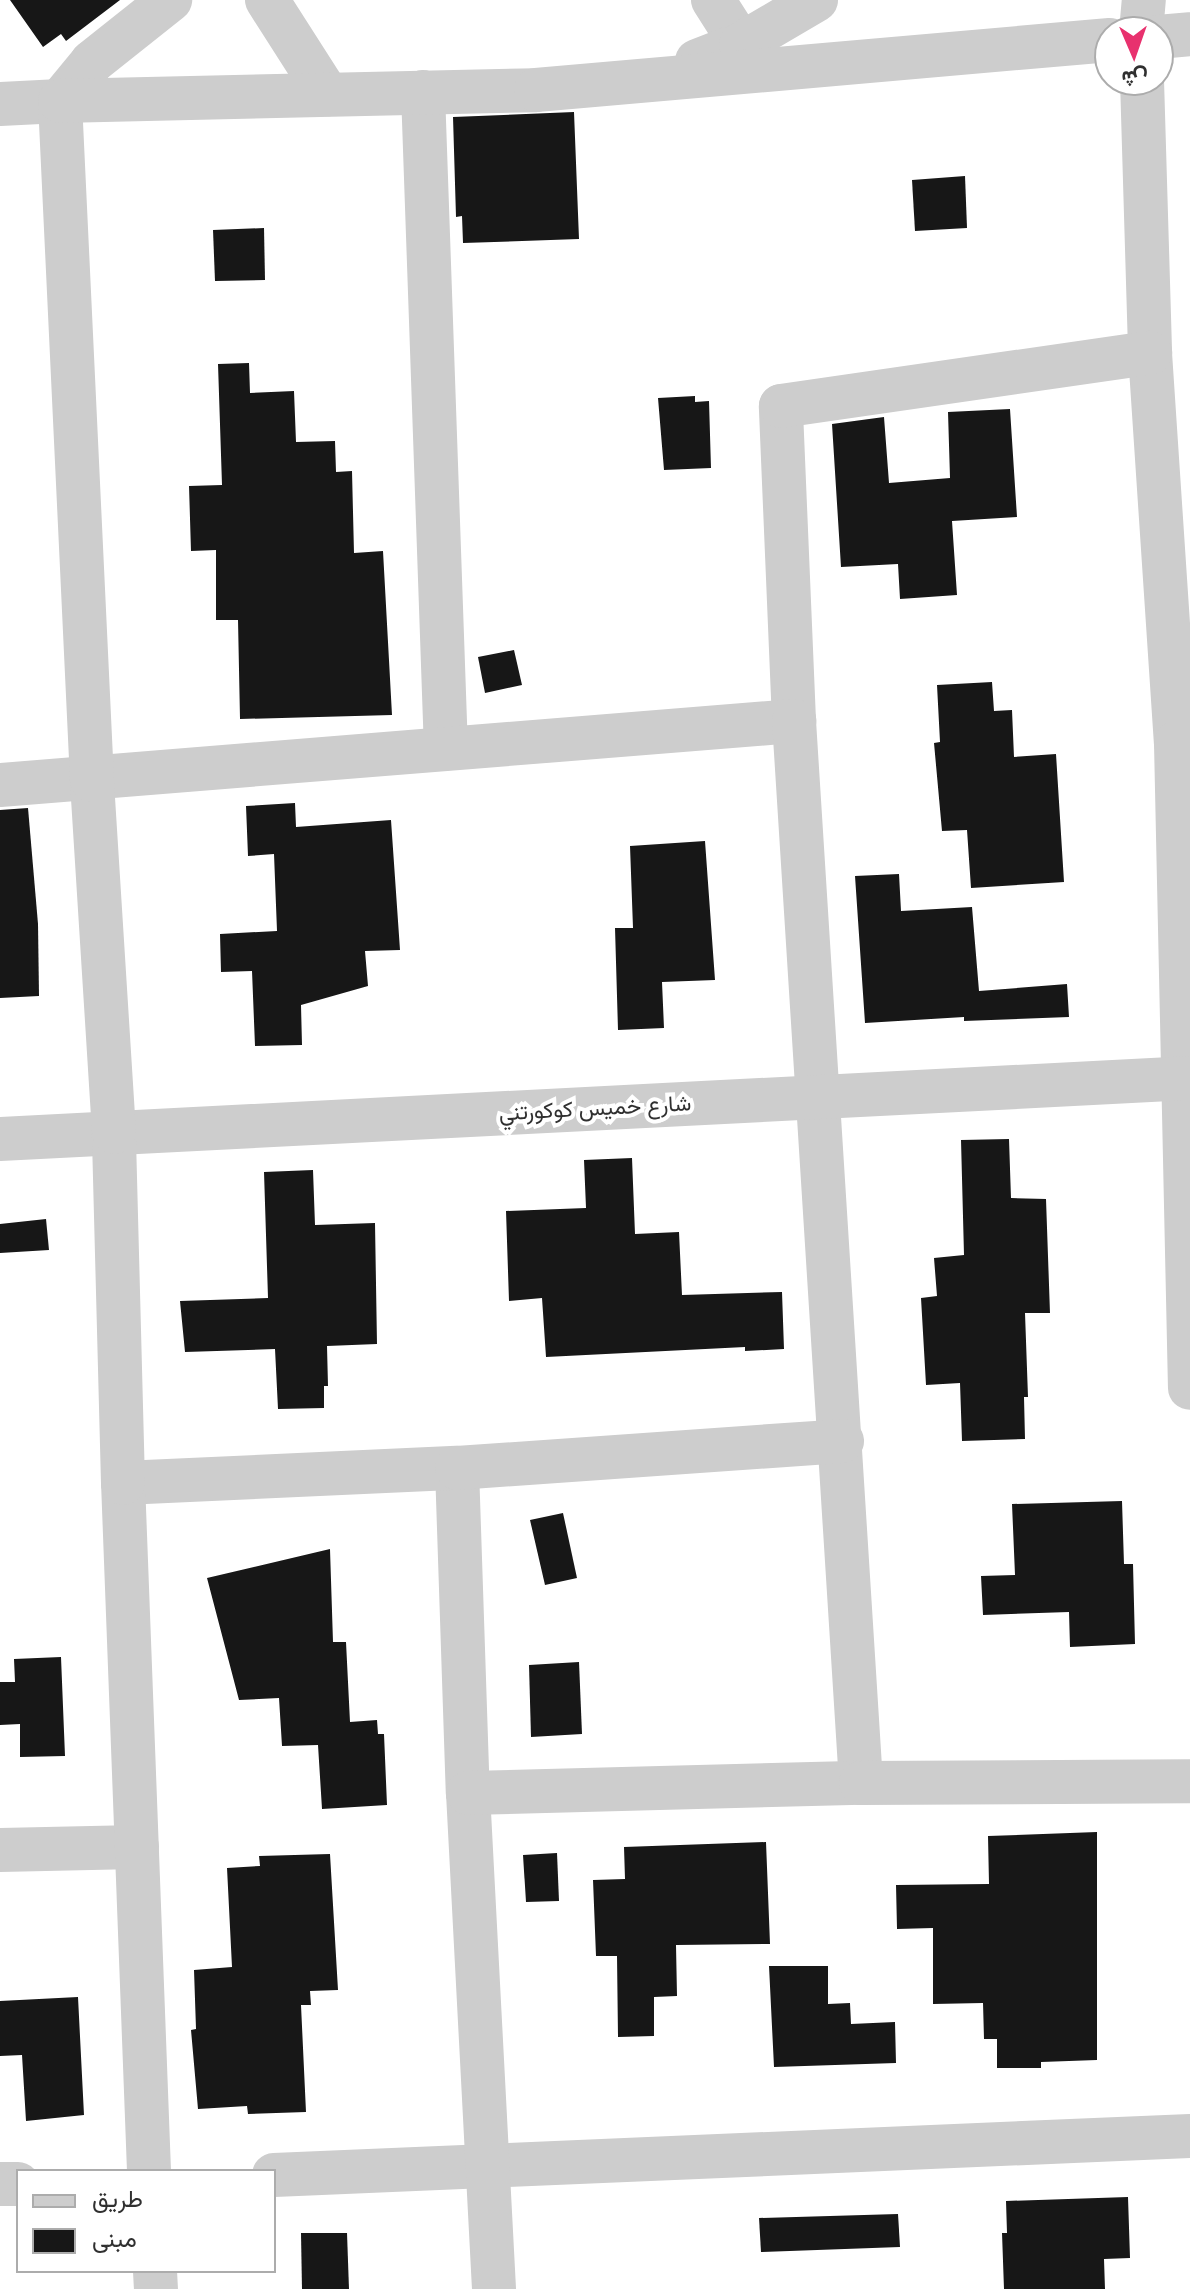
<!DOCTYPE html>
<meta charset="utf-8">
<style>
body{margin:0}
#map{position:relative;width:1190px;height:2289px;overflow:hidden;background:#fff;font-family:"Fira Sans",Vazirmatn,sans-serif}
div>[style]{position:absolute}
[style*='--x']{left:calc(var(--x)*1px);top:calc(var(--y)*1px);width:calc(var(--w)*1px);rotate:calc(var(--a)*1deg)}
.building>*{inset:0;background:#171717}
.minor>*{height:44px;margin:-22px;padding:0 22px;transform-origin:22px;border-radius:22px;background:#cdcdcd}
span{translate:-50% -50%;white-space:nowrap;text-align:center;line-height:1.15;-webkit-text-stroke:8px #fff;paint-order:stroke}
.street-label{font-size:22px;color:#303030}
.legend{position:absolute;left:16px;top:2169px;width:260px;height:104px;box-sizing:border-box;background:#fff;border:2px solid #acacac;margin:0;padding:10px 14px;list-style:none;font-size:24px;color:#303030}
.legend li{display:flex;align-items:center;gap:16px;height:40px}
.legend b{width:40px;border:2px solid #acacac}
.north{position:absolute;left:1094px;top:16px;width:80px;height:80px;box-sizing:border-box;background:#fff;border:2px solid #acacac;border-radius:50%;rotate:178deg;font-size:22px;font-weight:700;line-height:32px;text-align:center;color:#303030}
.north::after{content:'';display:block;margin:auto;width:28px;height:36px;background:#e8316e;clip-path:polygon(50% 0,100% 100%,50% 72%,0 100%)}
</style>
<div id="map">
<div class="building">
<div style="clip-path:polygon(10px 0,120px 0,66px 41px,61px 34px,43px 47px)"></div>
<div style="clip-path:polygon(574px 112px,579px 239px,463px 243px,462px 216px,456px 217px,453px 117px)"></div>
<div style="clip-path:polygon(965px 176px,967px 228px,915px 231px,912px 180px)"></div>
<div style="clip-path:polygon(264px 228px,265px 280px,215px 281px,213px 230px)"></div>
<div style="clip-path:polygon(249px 363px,250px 393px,294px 391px,296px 442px,335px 441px,336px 472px,352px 471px,354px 553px,383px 551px,392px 715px,240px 719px,238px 620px,216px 620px,216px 550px,191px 551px,189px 486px,222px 485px,218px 364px)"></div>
<div style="clip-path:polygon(695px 396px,695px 402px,709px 401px,711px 468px,664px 470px,658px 398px)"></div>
<div style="clip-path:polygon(1010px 409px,1017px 517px,952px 521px,957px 595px,900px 599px,898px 564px,841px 567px,832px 424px,884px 417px,889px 483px,950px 478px,948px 412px)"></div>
<div style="clip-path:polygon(514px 650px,522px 685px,485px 693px,478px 657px)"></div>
<div style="clip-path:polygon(992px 682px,994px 711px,1012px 710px,1014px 757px,1056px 754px,1064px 882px,971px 888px,967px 830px,942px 831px,934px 743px,940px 742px,937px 685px)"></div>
<div style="clip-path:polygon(295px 803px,296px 827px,391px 820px,400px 950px,365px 951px,368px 986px,301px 1005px,302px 1045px,255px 1046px,252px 971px,221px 972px,220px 934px,277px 931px,274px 854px,248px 856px,246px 806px)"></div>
<div style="clip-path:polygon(28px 808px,38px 924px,39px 996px,0 998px,0 810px)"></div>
<div style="clip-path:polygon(705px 841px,715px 980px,662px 982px,664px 1028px,618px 1030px,615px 928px,633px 928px,630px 846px)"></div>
<div style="clip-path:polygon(899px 874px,901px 911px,972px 907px,979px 991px,1067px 984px,1069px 1017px,964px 1021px,964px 1017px,865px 1023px,855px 876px)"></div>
<div style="clip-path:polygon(1009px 1139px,1011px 1198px,1046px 1199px,1050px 1313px,1025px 1313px,1028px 1397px,1024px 1397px,1025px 1439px,962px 1441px,960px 1383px,926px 1385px,921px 1298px,937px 1296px,934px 1258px,964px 1255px,961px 1140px)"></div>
<div style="clip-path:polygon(632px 1158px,635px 1234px,679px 1232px,682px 1295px,782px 1292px,784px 1349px,745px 1351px,745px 1347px,546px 1357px,542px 1298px,509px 1301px,506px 1211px,586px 1208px,584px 1160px)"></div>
<div style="clip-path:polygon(313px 1170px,315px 1225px,375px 1223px,377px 1344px,327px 1346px,328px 1386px,324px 1386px,324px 1408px,278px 1409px,275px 1349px,185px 1352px,180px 1301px,268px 1298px,264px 1172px)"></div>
<div style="clip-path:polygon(46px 1219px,49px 1250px,0 1253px,0 1224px)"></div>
<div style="clip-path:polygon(1122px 1501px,1124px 1564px,1133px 1564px,1135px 1644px,1070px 1647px,1069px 1612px,983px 1615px,981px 1576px,1015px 1575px,1012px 1504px)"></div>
<div style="clip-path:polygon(563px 1513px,577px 1578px,545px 1585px,530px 1520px)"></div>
<div style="clip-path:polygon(330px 1549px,333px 1642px,346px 1642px,350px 1722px,377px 1720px,378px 1734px,384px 1734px,387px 1805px,322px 1809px,318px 1745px,282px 1746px,279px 1698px,239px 1700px,207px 1578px)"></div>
<div style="clip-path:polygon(61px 1657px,65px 1756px,20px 1757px,20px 1724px,0 1725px,0 1682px,15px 1682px,14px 1659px)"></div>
<div style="clip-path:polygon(579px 1662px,582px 1734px,531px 1737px,529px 1665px)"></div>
<div style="clip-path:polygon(1097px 1832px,1097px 2060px,1041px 2062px,1041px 2068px,997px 2068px,997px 2039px,984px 2039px,983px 2003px,933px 2004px,933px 1928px,897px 1929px,896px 1885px,989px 1884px,988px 1836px)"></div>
<div style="clip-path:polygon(766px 1842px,770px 1944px,676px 1945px,677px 1996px,654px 1997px,654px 2036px,618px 2037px,617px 1956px,596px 1956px,593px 1880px,625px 1879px,624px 1847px)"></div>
<div style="clip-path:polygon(557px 1853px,559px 1901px,526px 1902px,523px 1855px)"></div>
<div style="clip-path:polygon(330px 1854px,338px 1990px,310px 1991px,311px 2005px,301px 2005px,306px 2112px,248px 2114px,247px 2106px,198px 2109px,191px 2030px,196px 2029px,194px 1970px,232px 1967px,227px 1868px,260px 1866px,259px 1856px)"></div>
<div style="clip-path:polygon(769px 1966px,828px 1966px,828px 2004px,850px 2003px,851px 2024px,895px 2022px,896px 2063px,774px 2067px)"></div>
<div style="clip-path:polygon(78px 1997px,84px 2115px,26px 2121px,22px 2055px,0 2056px,0 2001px)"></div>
<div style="clip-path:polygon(1128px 2197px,1130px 2258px,1104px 2259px,1105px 2289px,1004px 2289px,1002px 2233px,1007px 2233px,1006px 2201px)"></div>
<div style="clip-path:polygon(898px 2214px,900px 2247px,761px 2252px,759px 2218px)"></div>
<div style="clip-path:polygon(301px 2233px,347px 2233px,349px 2289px,302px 2289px)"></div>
</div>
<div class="minor">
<div style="--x:267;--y:0;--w:112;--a:57.4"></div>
<div style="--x:713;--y:0;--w:52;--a:57.5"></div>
<div style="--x:1141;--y:32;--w:32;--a:-85"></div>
<div style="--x:1158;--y:37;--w:32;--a:-5"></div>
<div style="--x:697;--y:61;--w:47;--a:-21.1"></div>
<div style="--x:741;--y:44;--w:87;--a:-30.4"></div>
<div style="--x:1142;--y:80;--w:273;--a:88.3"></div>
<div style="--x:1150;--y:353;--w:391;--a:86.2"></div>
<div style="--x:1176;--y:743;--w:645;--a:88.76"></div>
<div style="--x:423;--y:92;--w:657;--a:88"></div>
<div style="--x:0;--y:104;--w:60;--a:-2.9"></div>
<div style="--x:60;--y:101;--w:50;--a:-50.6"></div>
<div style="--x:92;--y:62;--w:100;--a:-38.5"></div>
<div style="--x:794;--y:721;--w:315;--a:-92.4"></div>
<div style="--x:781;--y:406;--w:373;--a:-8.2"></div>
<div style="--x:0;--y:785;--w:797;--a:-4.61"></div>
<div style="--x:794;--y:721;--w:1064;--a:86.39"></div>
<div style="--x:0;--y:1139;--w:1192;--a:-2.93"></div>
<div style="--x:457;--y:1468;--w:325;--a:88.1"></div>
<div style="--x:123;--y:1483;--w:334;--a:-2.6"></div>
<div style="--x:457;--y:1468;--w:386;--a:-4"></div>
<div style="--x:0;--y:1850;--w:137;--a:-1.3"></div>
<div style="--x:149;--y:2171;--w:688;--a:-92.16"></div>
<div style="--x:123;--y:1483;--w:351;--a:-91.5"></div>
<div style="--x:114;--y:1132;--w:353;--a:-93.6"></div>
<div style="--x:92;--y:780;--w:680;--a:-92.7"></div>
<div style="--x:60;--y:101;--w:476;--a:-1.3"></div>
<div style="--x:536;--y:90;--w:576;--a:-4.98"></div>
<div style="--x:274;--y:2175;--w:917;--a:-2.44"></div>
<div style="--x:0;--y:2184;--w:18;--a:0"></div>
<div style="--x:155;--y:2271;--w:18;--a:87"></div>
<div style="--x:494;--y:2289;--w:497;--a:-93"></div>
<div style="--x:468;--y:1793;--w:393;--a:-1.5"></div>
<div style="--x:861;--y:1783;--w:329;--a:-0.3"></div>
</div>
<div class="street-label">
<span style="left:595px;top:1108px;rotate:-3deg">شارع خميس كوكورتني</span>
</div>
<ul class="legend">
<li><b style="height:10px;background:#cdcdcd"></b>طريق</li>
<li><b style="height:22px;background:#171717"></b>مبنى</li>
</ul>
<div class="north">ش</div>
</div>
